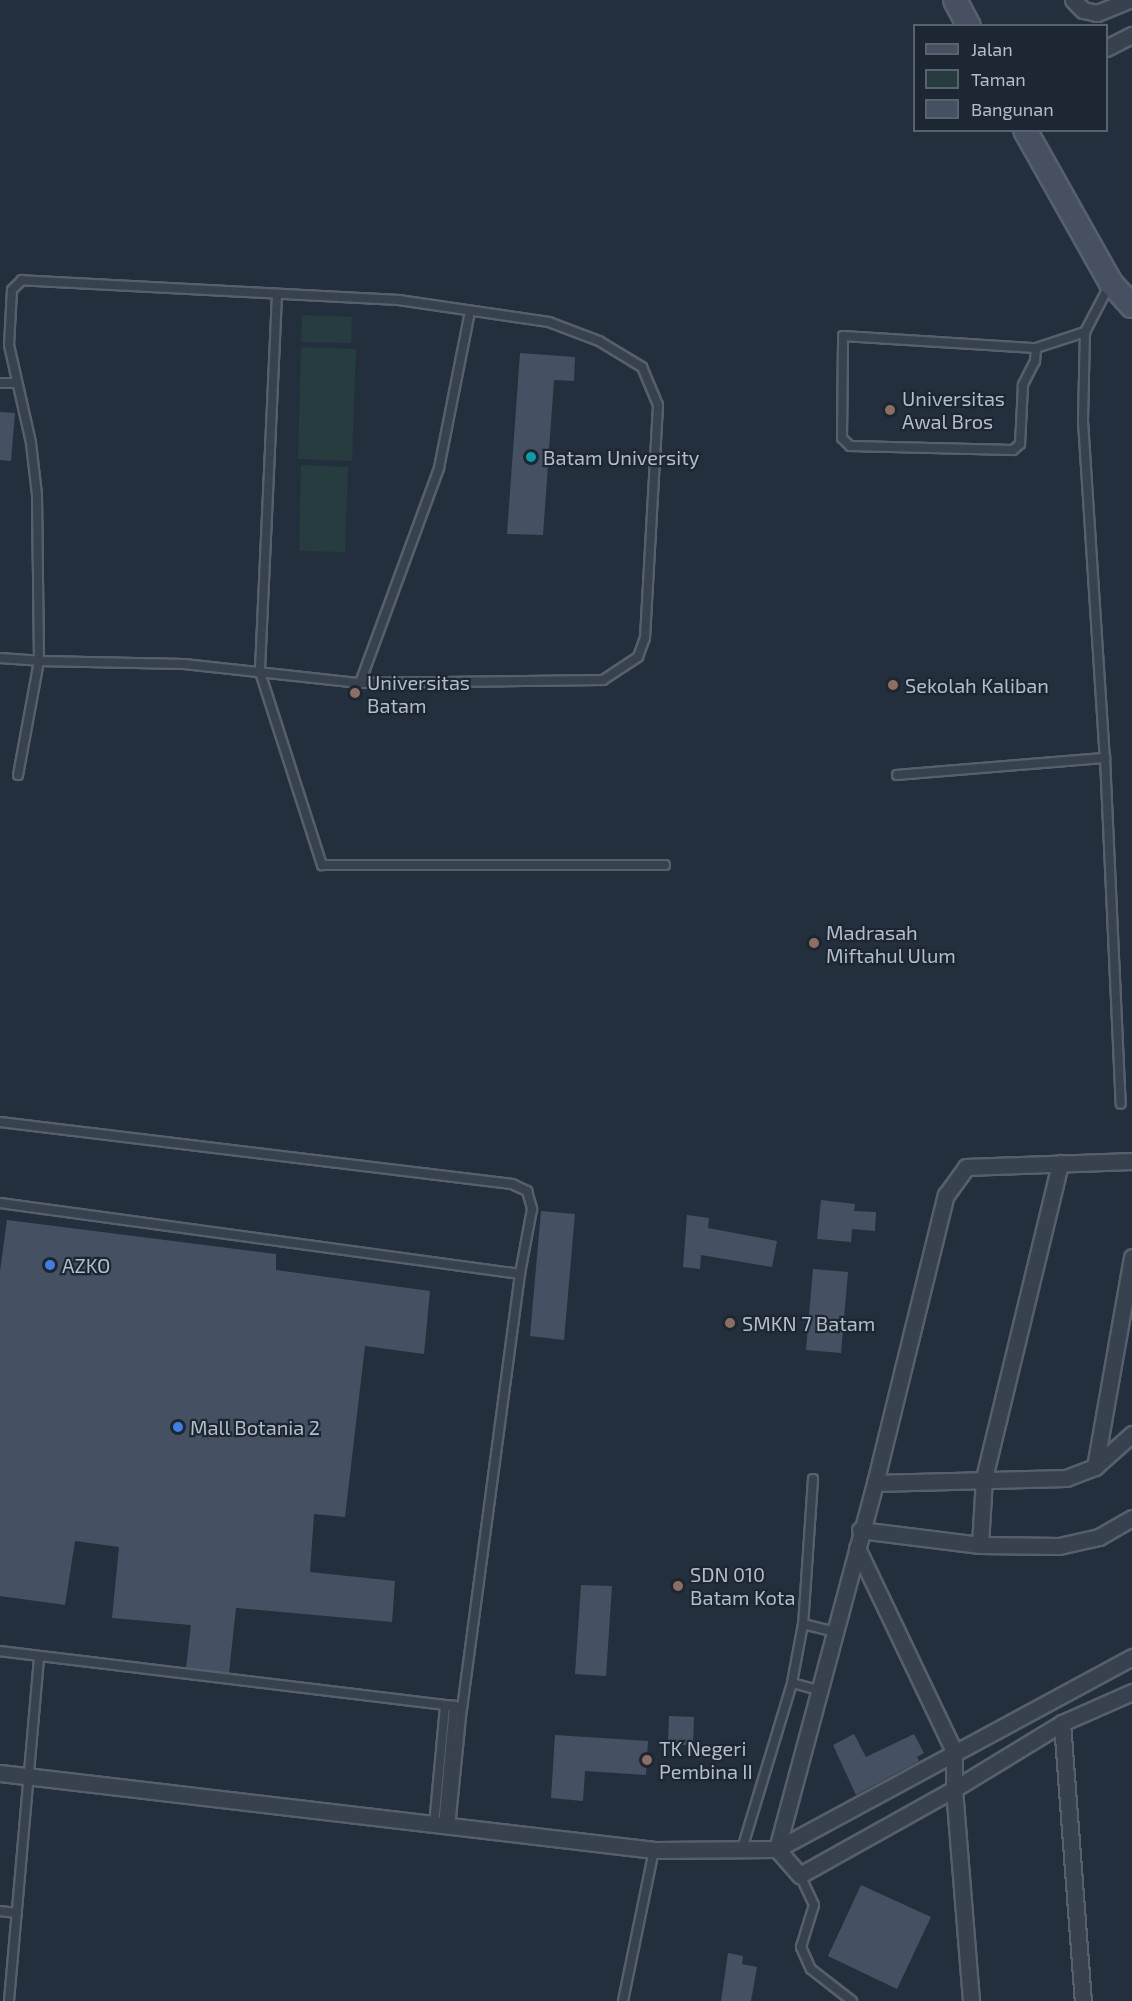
<!DOCTYPE html>
<style>
body{margin:0}
#map{position:relative;width:1132px;height:2001px;overflow:hidden;background:#242f3e;font-family:"Exo 2",sans-serif}
div>[style]{position:absolute}
[style*='--x']{left:calc(var(--x)*1px);top:calc(var(--y)*1px);width:calc(var(--w)*1px);rotate:calc(var(--a)*1deg)}
.green>*{inset:0;background:#263c3f}
.building>*{inset:0;background:#455162}
.roads{filter:drop-shadow(2px 0 #565f6c) drop-shadow(-2px 0 #565f6c) drop-shadow(0 2px #565f6c) drop-shadow(0 -2px #565f6c)}
.lane>*{height:8px;margin:-4px;padding:0 4px;transform-origin:4px;border-radius:4px;background:#38414e}
.street>*{height:15px;margin:-7.5px;padding:0 7.5px;transform-origin:7.5px;border-radius:7.5px;background:#38414e}
.secondary>*{height:22px;margin:-11px;padding:0 11px;transform-origin:11px;border-radius:11px;background:#465061}
.dots>*{width:16px;height:16px;translate:-50% -50%;box-sizing:border-box;border:3px solid #1d2633;border-radius:50%}
span{translate:-50% -50%;white-space:nowrap;text-align:center;line-height:1.15;-webkit-text-stroke:4.5px #1d2633;paint-order:stroke}
.poi-label{font-size:20px;color:#b4bcc9}
.left{translate:0 -50%;text-align:left}
.legend{position:absolute;left:913px;top:24px;width:195px;height:108px;box-sizing:border-box;background:#1d2633;border:2px solid #59626f;margin:0;padding:8px 10px;list-style:none;font-size:18px;color:#b4bcc9}
.legend li{display:flex;align-items:center;gap:12px;height:30px}
.legend b{width:30px;border:2px solid #59626f}
</style>
<div id="map">
<div class="green">
<div style="clip-path:polygon(302px 315px,352px 317px,351px 343px,301px 342px)"></div>
<div style="clip-path:polygon(301px 347px,356px 349px,352px 461px,298px 459px)"></div>
<div style="clip-path:polygon(301px 465px,348px 467px,345px 552px,299px 551px)"></div>
</div>
<div class="building">
<div style="clip-path:polygon(520px 353px,575px 357px,574px 381px,554px 380px,543px 535px,507px 534px)"></div>
<div style="clip-path:polygon(0 412px,15px 413px,11px 461px,0 460px)"></div>
<div style="clip-path:polygon(821px 1200px,855px 1204px,854px 1211px,876px 1212px,875px 1231px,852px 1229px,851px 1242px,817px 1239px)"></div>
<div style="clip-path:polygon(541px 1211px,575px 1214px,564px 1340px,530px 1336px)"></div>
<div style="clip-path:polygon(687px 1215px,709px 1218px,708px 1228px,777px 1241px,772px 1267px,701px 1255px,700px 1269px,683px 1267px)"></div>
<div style="clip-path:polygon(7px 1220px,276px 1254px,276px 1270px,430px 1291px,424px 1354px,365px 1346px,345px 1517px,314px 1514px,310px 1572px,395px 1581px,392px 1622px,236px 1608px,229px 1673px,186px 1668px,191px 1625px,112px 1618px,119px 1547px,75px 1541px,65px 1605px,0 1596px,0 1271px)"></div>
<div style="clip-path:polygon(813px 1269px,848px 1272px,841px 1353px,806px 1350px)"></div>
<div style="clip-path:polygon(581px 1585px,612px 1586px,606px 1676px,575px 1674px)"></div>
<div style="clip-path:polygon(669px 1716px,694px 1717px,693px 1745px,668px 1745px)"></div>
<div style="clip-path:polygon(854px 1734px,866px 1757px,914px 1734px,924px 1753px,917px 1757px,919px 1761px,856px 1795px,833px 1745px)"></div>
<div style="clip-path:polygon(555px 1735px,648px 1741px,646px 1775px,585px 1771px,583px 1801px,551px 1798px)"></div>
<div style="clip-path:polygon(861px 1885px,931px 1917px,897px 1989px,828px 1956px)"></div>
<div style="clip-path:polygon(728px 1953px,743px 1956px,742px 1964px,757px 1967px,751px 2001px,721px 2001px)"></div>
</div>
<div class="roads">
<div class="lane">
<div style="--x:1110;--y:284;--w:54;--a:117.5"></div>
<div style="--x:1085;--y:332;--w:89;--a:91.3"></div>
<div style="--x:1083;--y:421;--w:338;--a:86.3"></div>
<div style="--x:1105;--y:758;--w:346;--a:87.4"></div>
<div style="--x:277;--y:295;--w:377;--a:92.6"></div>
<div style="--x:260;--y:672;--w:203;--a:72.2"></div>
<div style="--x:322;--y:865;--w:343;--a:0"></div>
<div style="--x:1036;--y:348;--w:13;--a:94"></div>
<div style="--x:1035;--y:361;--w:27;--a:117"></div>
<div style="--x:1023;--y:385;--w:59;--a:92.9"></div>
<div style="--x:1020;--y:444;--w:9;--a:139"></div>
<div style="--x:1013;--y:450;--w:163;--a:-178.6"></div>
<div style="--x:850;--y:446;--w:11;--a:-135"></div>
<div style="--x:842;--y:438;--w:102;--a:-89.4"></div>
<div style="--x:843;--y:336;--w:193;--a:3.6"></div>
<div style="--x:1036;--y:348;--w:52;--a:-18.1"></div>
<div style="--x:0;--y:383;--w:17;--a:0"></div>
<div style="--x:0;--y:658;--w:39;--a:4"></div>
<div style="--x:39;--y:661;--w:145;--a:1.2"></div>
<div style="--x:184;--y:664;--w:177;--a:6.2"></div>
<div style="--x:360;--y:683;--w:243;--a:-0.7"></div>
<div style="--x:603;--y:680;--w:42;--a:-33.3"></div>
<div style="--x:638;--y:657;--w:20;--a:-70"></div>
<div style="--x:645;--y:638;--w:233;--a:-86.8"></div>
<div style="--x:658;--y:405;--w:41;--a:-112.8"></div>
<div style="--x:642;--y:367;--w:50;--a:-148.8"></div>
<div style="--x:599;--y:341;--w:53;--a:-159.2"></div>
<div style="--x:549;--y:322;--w:152;--a:-171.7"></div>
<div style="--x:399;--y:300;--w:378;--a:-177"></div>
<div style="--x:22;--y:280;--w:14;--a:135"></div>
<div style="--x:12;--y:290;--w:55;--a:93.1"></div>
<div style="--x:9;--y:345;--w:100;--a:77.3"></div>
<div style="--x:31;--y:443;--w:52;--a:83.4"></div>
<div style="--x:37;--y:495;--w:166;--a:89.3"></div>
<div style="--x:39;--y:661;--w:116;--a:100.4"></div>
<div style="--x:360;--y:683;--w:229;--a:-69.8"></div>
<div style="--x:439;--y:468;--w:160;--a:-78.8"></div>
<div style="--x:897;--y:775;--w:209;--a:-4.7"></div>
<div style="--x:0;--y:1122;--w:516;--a:6.9"></div>
<div style="--x:512;--y:1184;--w:17;--a:25"></div>
<div style="--x:527;--y:1191;--w:19;--a:74"></div>
<div style="--x:532;--y:1209;--w:66;--a:100.5"></div>
<div style="--x:0;--y:1203;--w:525;--a:7.77"></div>
<div style="--x:520;--y:1274;--w:437;--a:97.6"></div>
<div style="--x:462;--y:1707;--w:465;--a:-173.1"></div>
<div style="--x:813;--y:1479;--w:145;--a:93.9"></div>
<div style="--x:803;--y:1624;--w:60;--a:100.6"></div>
<div style="--x:792;--y:1683;--w:28;--a:15"></div>
<div style="--x:803;--y:1624;--w:32;--a:14"></div>
<div style="--x:434;--y:1825;--w:120;--a:-84.7"></div>
<div style="--x:443;--y:1826;--w:121;--a:-84.8"></div>
<div style="--x:450;--y:1827;--w:121;--a:-84.3"></div>
<div style="--x:742;--y:1849;--w:173;--a:-73.2"></div>
<div style="--x:800;--y:1875;--w:33;--a:65"></div>
<div style="--x:814;--y:1905;--w:44;--a:107.2"></div>
<div style="--x:801;--y:1947;--w:24;--a:66"></div>
<div style="--x:811;--y:1969;--w:52;--a:38"></div>
<div style="--x:0;--y:1911;--w:17;--a:7"></div>
<div style="--x:9;--y:2001;--w:345;--a:-85"></div>
<div style="--x:623;--y:2001;--w:154;--a:-78.4"></div>
</div>
<div class="street">
<div style="--x:1073;--y:0;--w:14;--a:45"></div>
<div style="--x:1083;--y:10;--w:14;--a:12"></div>
<div style="--x:1097;--y:13;--w:35;--a:-22"></div>
<div style="--x:1106;--y:48;--w:29;--a:-27"></div>
<div style="--x:1095;--y:1467;--w:213;--a:-80"></div>
<div style="--x:875;--y:1483;--w:191;--a:-1.5"></div>
<div style="--x:1066;--y:1478;--w:31;--a:-21"></div>
<div style="--x:1095;--y:1467;--w:50;--a:-41.7"></div>
<div style="--x:860;--y:1530;--w:121;--a:7.1"></div>
<div style="--x:980;--y:1545;--w:79;--a:0.7"></div>
<div style="--x:1059;--y:1546;--w:41;--a:-12.7"></div>
<div style="--x:1099;--y:1537;--w:38;--a:-30"></div>
<div style="--x:980;--y:1545;--w:67;--a:-86.6"></div>
<div style="--x:984;--y:1478;--w:324;--a:-76.4"></div>
<div style="--x:857;--y:1548;--w:225;--a:64.5"></div>
<div style="--x:954;--y:1751;--w:38;--a:90"></div>
<div style="--x:954;--y:1789;--w:213;--a:85.4"></div>
<div style="--x:1062;--y:1723;--w:279;--a:85.7"></div>
<div style="--x:0;--y:1773;--w:659;--a:6.71"></div>
<div style="--x:654;--y:1850;--w:123;--a:-0.5"></div>
<div style="--x:777;--y:1849;--w:404;--a:-28.4"></div>
<div style="--x:777;--y:1849;--w:379;--a:-75"></div>
<div style="--x:875;--y:1483;--w:297;--a:-76.2"></div>
<div style="--x:946;--y:1195;--w:34;--a:-54"></div>
<div style="--x:966;--y:1167;--w:166;--a:-2.1"></div>
<div style="--x:777;--y:1849;--w:35;--a:49"></div>
<div style="--x:800;--y:1875;--w:176;--a:-29.2"></div>
<div style="--x:954;--y:1789;--w:127;--a:-31.4"></div>
<div style="--x:1062;--y:1723;--w:77;--a:-23.9"></div>
</div>
<div class="secondary">
<div style="--x:955;--y:0;--w:30;--a:62"></div>
<div style="--x:1025;--y:130;--w:176;--a:60.7"></div>
<div style="--x:1111;--y:283;--w:31;--a:48"></div>
</div>
</div>
<div class="dots">
<div style="left:890px;top:410px;background:#8d6e63"></div>
<div style="left:531px;top:457px;background:#0f9aa8"></div>
<div style="left:893px;top:685px;background:#8d6e63"></div>
<div style="left:355px;top:693px;background:#8d6e63"></div>
<div style="left:814px;top:943px;background:#8d6e63"></div>
<div style="left:50px;top:1265px;background:#3f7fe0"></div>
<div style="left:730px;top:1323px;background:#8d6e63"></div>
<div style="left:178px;top:1427px;background:#3f7fe0"></div>
<div style="left:678px;top:1586px;background:#8d6e63"></div>
<div style="left:647px;top:1760px;background:#8d6e63"></div>
</div>
<div class="poi-label">
<span class="left" style="left:902px;top:410px">Universitas<br>Awal Bros</span>
<span class="left" style="left:543px;top:457px">Batam University</span>
<span class="left" style="left:367px;top:694px">Universitas<br>Batam</span>
<span class="left" style="left:905px;top:685px">Sekolah Kaliban</span>
<span class="left" style="left:826px;top:944px">Madrasah<br>Miftahul Ulum</span>
<span class="left" style="left:62px;top:1265px">AZKO</span>
<span class="left" style="left:742px;top:1323px">SMKN 7 Batam</span>
<span class="left" style="left:190px;top:1427px">Mall Botania 2</span>
<span class="left" style="left:690px;top:1586px">SDN 010<br>Batam Kota</span>
<span class="left" style="left:659px;top:1760px">TK Negeri<br>Pembina II</span>
</div>
<ul class="legend">
<li><b style="height:8px;background:#465061"></b>Jalan</li>
<li><b style="height:16px;background:#263c3f"></b>Taman</li>
<li><b style="height:16px;background:#455162"></b>Bangunan</li>
</ul>
</div>
